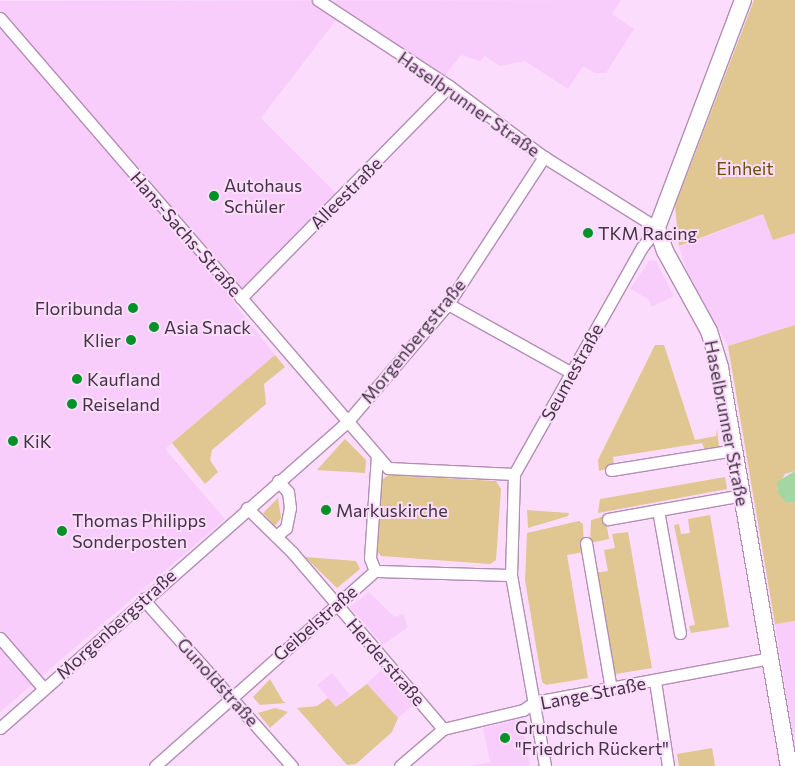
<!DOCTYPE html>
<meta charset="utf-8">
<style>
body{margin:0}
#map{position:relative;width:795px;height:766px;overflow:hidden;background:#fbdcfc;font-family:Commissioner,sans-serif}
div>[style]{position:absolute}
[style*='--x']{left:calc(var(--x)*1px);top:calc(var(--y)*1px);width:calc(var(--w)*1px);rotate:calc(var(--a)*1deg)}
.built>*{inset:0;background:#f9cdfb}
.green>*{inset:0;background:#e0c690}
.water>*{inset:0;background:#a2d6a3}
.roads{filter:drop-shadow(1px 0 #b38eb4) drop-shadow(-1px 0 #b38eb4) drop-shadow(0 1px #b38eb4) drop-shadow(0 -1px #b38eb4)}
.street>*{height:11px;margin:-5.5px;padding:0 5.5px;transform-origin:5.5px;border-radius:5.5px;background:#fff}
.secondary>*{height:16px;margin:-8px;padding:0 8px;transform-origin:8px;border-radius:8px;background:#fff}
.dots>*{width:14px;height:14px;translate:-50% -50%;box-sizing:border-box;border:2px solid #fbdcfc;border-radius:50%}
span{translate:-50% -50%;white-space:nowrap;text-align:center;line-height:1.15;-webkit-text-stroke:4px #fbdcfc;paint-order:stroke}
.street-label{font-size:18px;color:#433343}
.park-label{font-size:18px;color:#6f5200}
.poi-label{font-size:18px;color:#433343}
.left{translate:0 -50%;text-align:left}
.right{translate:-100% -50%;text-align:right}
</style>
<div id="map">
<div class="built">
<div style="clip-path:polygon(621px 0,612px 14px,634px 29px,606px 73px,595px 73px,583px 66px,568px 89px,525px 61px,500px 66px,485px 56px,480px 61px,461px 55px,444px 77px,343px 11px,261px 118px,338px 195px,233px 302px,275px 355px,165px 449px,225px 519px,0 712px,0 1px)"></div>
<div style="clip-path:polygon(763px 214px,773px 240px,795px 233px,795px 325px,728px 346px,688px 274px,679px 247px)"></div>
<div style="clip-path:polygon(650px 260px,656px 261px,674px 296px,652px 307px,648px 299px,630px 289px)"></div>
<div style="clip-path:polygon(369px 592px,394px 617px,403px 614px,408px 627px,383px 645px,350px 607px)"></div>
<div style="clip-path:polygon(795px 621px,795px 749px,775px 624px)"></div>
<div style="clip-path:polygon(381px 670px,413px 705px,398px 718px,367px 684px)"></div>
<div style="clip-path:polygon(332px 673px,350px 695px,336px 707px,317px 685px)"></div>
<div style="clip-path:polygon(521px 719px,530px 766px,471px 766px,490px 762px,483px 728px)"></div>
</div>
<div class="green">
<div style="clip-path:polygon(754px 0,795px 0,795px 233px,773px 240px,763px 214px,679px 246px,675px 206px)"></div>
<div style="clip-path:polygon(795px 325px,795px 471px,785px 474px,777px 489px,787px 503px,795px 502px,795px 621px,775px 624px,728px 346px)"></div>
<div style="clip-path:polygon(655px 345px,664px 345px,695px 440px,716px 436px,717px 429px,719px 447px,705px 450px,702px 443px,613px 457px,614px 467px,599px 471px,598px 460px)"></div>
<div style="clip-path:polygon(275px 355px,285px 367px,264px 384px,266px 404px,212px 450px,210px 460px,218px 472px,205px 484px,172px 443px)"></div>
<div style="clip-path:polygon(345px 439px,366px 460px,365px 473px,317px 470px)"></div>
<div style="clip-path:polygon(388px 475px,496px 481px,501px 489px,496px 560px,490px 564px,381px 556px,377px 551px,382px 480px)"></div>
<div style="clip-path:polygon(725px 477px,727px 489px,598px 513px,600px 499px)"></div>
<div style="clip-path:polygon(278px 498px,281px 518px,275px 526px,263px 513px)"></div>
<div style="clip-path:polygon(527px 510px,569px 513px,568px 516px,528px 528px)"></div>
<div style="clip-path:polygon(710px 515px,729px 627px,691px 633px,689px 626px,695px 625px,674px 525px,679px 524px,681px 534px,690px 533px,688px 519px)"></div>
<div style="clip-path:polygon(605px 516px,609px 539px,590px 543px,591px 520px)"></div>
<div style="clip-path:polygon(579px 521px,583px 524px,584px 552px,567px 555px,588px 678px,546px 685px,542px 682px,525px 580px,527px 533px)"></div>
<div style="clip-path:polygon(628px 532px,652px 668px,610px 675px,593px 573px,608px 571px,604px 550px,615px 548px,612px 534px)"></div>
<div style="clip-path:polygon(305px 557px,356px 561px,360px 569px,337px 588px)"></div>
<div style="clip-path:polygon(270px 679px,283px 701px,286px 703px,260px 705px,253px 697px)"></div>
<div style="clip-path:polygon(367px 684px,398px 718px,392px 732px,356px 764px,347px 765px,297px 708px,317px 706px,328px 698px,336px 707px)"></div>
<div style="clip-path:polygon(275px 708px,288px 712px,270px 728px,258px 713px)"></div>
<div style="clip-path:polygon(712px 748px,715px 766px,679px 766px,677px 754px)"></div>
</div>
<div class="water">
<div style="clip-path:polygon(795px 471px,795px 502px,787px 503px,778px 493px,777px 482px)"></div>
</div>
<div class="roads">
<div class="street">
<div style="--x:318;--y:0;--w:157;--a:33.3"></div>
<div style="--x:449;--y:86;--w:119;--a:36.8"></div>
<div style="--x:544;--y:157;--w:133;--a:32.1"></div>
<div style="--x:657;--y:228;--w:24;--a:128"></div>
<div style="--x:642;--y:247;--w:261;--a:119.4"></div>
<div style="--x:514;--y:474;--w:101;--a:91.7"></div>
<div style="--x:511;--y:575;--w:194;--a:79.9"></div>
<div style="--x:0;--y:18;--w:594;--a:49.23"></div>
<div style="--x:388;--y:468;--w:126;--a:2.7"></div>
<div style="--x:241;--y:298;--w:297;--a:-45.5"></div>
<div style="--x:448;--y:304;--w:142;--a:29.1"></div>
<div style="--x:611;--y:470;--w:126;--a:-9.2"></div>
<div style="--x:247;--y:508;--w:63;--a:44.4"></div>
<div style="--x:292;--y:552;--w:233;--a:49.5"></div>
<div style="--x:658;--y:510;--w:125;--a:79.9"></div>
<div style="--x:608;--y:519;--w:137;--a:-10.1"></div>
<div style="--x:276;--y:536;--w:13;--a:-39"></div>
<div style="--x:286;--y:528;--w:20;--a:-79"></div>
<div style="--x:290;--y:508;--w:16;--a:-97"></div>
<div style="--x:288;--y:492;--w:15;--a:-132"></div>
<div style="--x:586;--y:543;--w:148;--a:80.3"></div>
<div style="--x:375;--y:571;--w:14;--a:-111"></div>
<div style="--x:370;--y:558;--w:103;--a:-86.1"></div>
<div style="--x:143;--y:599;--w:224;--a:48.3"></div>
<div style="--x:0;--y:638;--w:67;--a:49.2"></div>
<div style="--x:655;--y:681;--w:86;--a:81.3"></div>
<div style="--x:0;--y:728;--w:464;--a:-41.4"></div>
<div style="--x:348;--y:421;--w:154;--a:-49.5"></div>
<div style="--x:448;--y:304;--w:176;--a:-56.9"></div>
<div style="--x:155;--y:766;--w:294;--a:-41.6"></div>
<div style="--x:375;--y:571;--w:136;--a:1.7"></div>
<div style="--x:400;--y:766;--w:57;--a:-40.7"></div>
<div style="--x:443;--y:729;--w:82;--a:-13.4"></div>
<div style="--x:523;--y:710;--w:14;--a:-34"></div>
<div style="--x:535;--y:702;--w:240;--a:-10.6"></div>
</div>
<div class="secondary">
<div style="--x:743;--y:0;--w:244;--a:110.7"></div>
<div style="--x:657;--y:228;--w:24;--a:71"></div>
<div style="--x:665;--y:251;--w:91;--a:61.2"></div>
<div style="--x:709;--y:331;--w:39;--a:73"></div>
<div style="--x:720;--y:368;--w:404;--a:80.2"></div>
</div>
</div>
<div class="dots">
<div style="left:214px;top:196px;background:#009227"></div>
<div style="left:588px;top:233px;background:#009227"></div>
<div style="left:133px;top:308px;background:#009227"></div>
<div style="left:154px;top:327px;background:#009227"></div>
<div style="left:131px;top:340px;background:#009227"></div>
<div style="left:77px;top:379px;background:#009227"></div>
<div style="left:72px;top:404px;background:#009227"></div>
<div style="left:13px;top:441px;background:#009227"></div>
<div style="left:326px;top:510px;background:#009227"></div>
<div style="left:62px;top:531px;background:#009227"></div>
<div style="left:505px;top:738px;background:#009227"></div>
</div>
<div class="street-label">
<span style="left:469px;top:104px;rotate:35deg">Haselbrunner Straße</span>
<span style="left:346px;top:193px;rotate:-45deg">Alleestraße</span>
<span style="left:186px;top:234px;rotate:49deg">Hans-Sachs-Straße</span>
<span style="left:413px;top:341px;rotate:-51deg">Morgenbergstraße</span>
<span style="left:572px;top:372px;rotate:-61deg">Seumestraße</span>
<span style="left:727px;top:423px;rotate:79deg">Haselbrunner Straße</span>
<span style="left:315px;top:623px;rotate:-41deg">Geibelstraße</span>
<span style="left:116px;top:624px;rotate:-42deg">Morgenbergstraße</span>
<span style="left:386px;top:662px;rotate:49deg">Herderstraße</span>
<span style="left:218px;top:682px;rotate:48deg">Gunoldstraße</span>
<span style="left:593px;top:693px;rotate:-11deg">Lange Straße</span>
</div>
<div class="park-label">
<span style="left:745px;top:168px">Einheit</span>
</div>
<div class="poi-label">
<span class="left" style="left:224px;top:196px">Autohaus<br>Schüler</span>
<span class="left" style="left:598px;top:233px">TKM Racing</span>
<span class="right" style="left:123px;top:308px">Floribunda</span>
<span class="left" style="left:164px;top:327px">Asia Snack</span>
<span class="right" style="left:121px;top:340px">Klier</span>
<span class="left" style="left:87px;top:379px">Kaufland</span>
<span class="left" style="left:82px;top:404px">Reiseland</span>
<span class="left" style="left:23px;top:441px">KiK</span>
<span class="left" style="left:336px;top:510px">Markuskirche</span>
<span class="left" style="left:72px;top:531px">Thomas Philipps<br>Sonderposten</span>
<span class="left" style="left:515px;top:738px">Grundschule<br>"Friedrich Rückert"</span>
</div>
</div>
